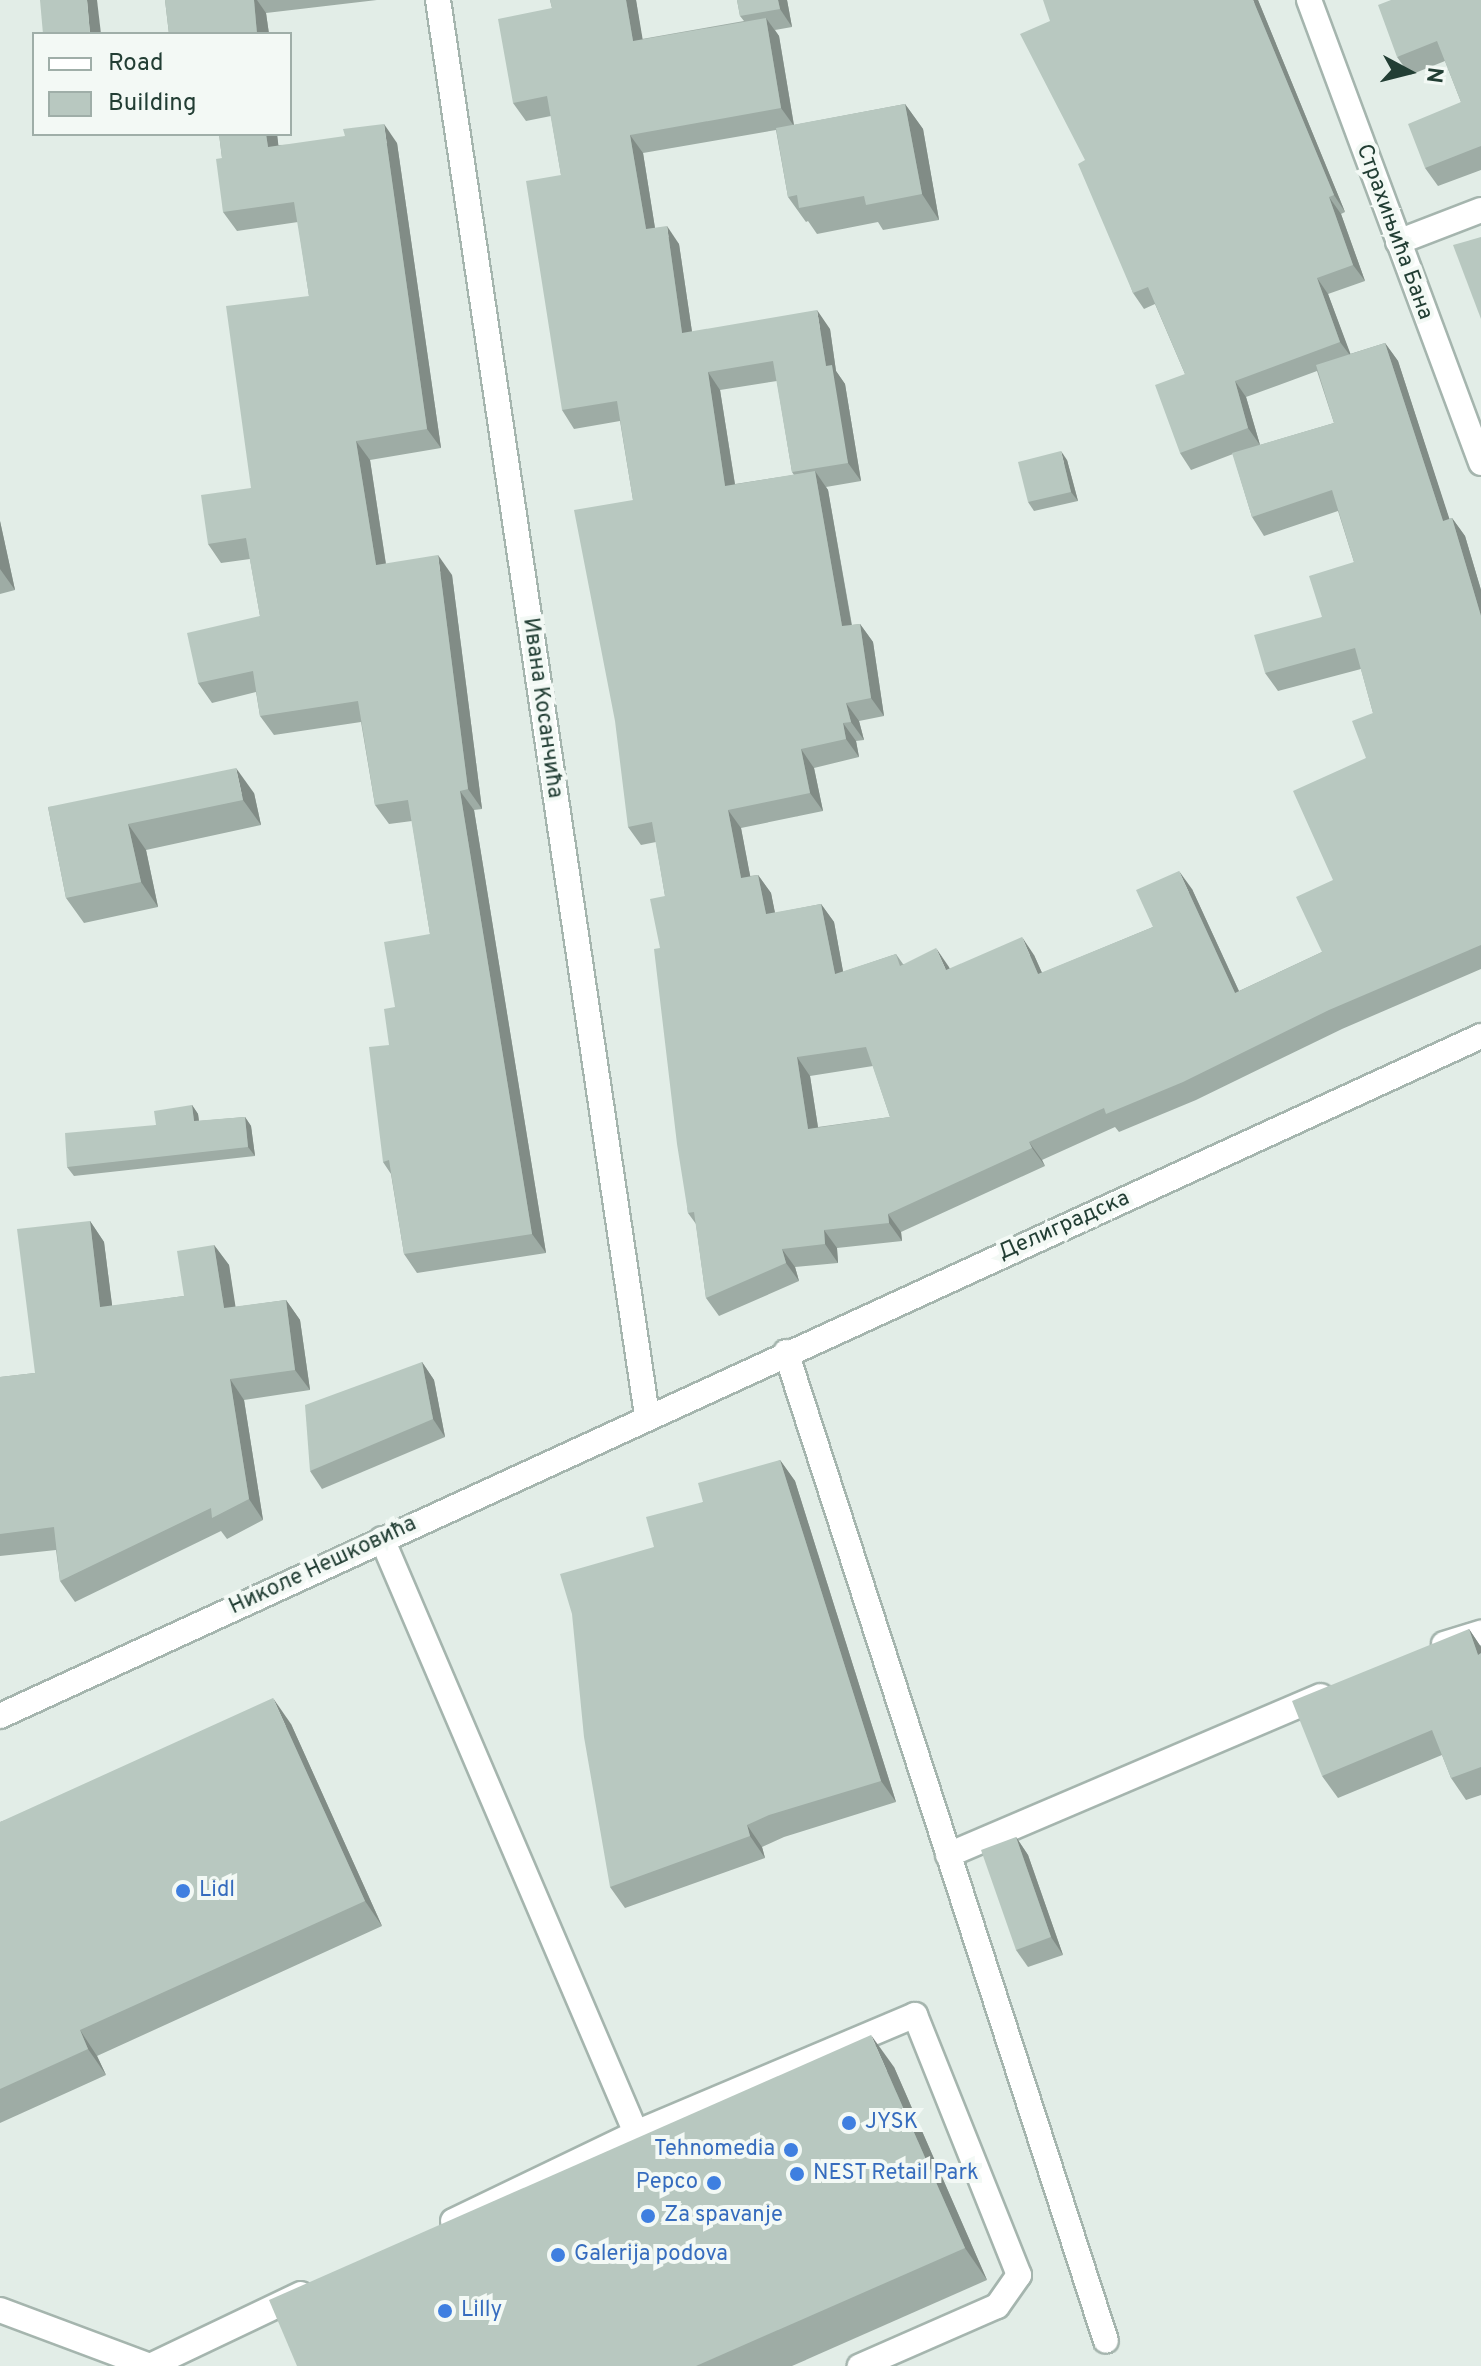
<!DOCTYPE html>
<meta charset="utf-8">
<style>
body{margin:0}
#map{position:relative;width:1481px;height:2366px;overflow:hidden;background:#e2ede7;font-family:Overpass,sans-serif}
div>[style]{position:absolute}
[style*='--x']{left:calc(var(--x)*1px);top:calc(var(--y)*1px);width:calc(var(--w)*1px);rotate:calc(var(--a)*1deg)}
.roads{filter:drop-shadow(2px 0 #a5b5ae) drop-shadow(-2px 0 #a5b5ae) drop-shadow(0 2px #a5b5ae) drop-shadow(0 -2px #a5b5ae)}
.service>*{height:24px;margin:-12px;padding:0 12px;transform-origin:12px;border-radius:12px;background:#fff}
.minor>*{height:24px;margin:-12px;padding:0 12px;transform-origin:12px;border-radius:12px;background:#fff}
.wall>*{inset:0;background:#9eaca5}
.shaded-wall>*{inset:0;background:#818c86}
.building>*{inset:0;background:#b8c8c0}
.dots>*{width:22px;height:22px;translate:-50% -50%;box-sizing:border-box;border:4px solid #f3f9f5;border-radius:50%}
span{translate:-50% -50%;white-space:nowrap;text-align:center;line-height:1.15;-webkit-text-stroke:8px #f3f9f5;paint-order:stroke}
.street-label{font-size:22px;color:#223e34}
.shop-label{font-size:22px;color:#366cbe}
.left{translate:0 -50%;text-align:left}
.right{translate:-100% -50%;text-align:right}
.legend{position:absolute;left:32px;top:32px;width:260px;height:104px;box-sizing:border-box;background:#f3f9f5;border:2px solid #9faea8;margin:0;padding:10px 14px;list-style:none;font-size:24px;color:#223e34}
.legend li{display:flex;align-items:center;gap:16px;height:40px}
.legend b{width:40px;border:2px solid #9faea8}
.north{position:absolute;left:1369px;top:32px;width:80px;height:80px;-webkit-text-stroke:6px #f3f9f5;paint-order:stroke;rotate:97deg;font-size:22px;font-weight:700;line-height:32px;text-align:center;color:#223e34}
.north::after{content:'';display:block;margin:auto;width:28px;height:36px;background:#223e34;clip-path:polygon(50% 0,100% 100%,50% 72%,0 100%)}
</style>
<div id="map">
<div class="roads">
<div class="service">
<div style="--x:786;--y:1352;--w:1039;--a:72.07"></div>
<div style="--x:382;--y:1539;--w:646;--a:66.85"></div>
<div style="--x:636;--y:2133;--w:203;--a:154.3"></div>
<div style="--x:1444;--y:1644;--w:39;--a:-17"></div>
<div style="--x:948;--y:1855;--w:405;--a:-23.1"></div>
<div style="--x:636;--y:2133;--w:303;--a:-22.9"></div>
<div style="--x:915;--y:2015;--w:280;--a:68.2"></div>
<div style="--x:1019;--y:2275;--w:38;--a:125"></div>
<div style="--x:997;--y:2306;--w:150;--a:156.3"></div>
<div style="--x:0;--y:2310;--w:160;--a:20.5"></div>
<div style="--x:150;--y:2366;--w:167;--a:-25.5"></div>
</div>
<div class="minor">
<div style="--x:438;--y:0;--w:1430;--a:81.6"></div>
<div style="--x:1309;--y:0;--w:494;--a:69.6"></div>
<div style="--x:1398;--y:242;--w:89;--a:-21.1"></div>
<div style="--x:0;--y:1716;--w:1630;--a:-24.66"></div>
</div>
</div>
<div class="wall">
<div style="clip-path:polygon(165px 0,377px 0,266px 13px,269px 34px,169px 34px)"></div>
<div style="clip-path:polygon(evenodd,550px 0,636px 0,642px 39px,744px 21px,740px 16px,737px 0,787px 0,792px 27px,775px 30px,779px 36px,794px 125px,905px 104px,923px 129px,939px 220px,883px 230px,878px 222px,817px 234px,808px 221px,806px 222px,788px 197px,776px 130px,643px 153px,655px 228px,679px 244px,692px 332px,830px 329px,836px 371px,845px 384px,861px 481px,826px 487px,828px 490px,852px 625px,860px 624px,873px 642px,884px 716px,859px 721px,864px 740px,856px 741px,859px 757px,814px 768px,823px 811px,741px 828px,750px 876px,758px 875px,771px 893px,775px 913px,821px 904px,834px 922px,843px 972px,896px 954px,903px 964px,950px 969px,1034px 955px,1042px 973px,1153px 927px,1192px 889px,1239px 991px,1322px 952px,1333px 880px,1366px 758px,1373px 713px,1361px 669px,1278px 691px,1265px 673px,1322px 617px,1354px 562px,1338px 511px,1264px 536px,1252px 517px,1233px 454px,1191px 470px,1180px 453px,1185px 374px,1155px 304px,1144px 309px,1133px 293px,1085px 160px,1258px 0,1345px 212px,1341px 214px,1365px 281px,1328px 294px,1350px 354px,1385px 343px,1398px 361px,1449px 519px,1452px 518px,1465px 536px,1481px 590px,1481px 969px,1342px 1029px,1196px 1100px,1119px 1132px,1115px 1127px,1042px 1160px,1045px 1166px,901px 1232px,902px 1241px,837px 1248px,838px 1263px,795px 1267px,799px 1281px,719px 1316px,706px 1298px,696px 1224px,688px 1213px,660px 948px,665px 896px,656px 842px,641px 845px,628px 827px,633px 500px,620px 421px,574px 429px,562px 410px,561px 175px,551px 116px,526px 121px,513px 103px,552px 8px,550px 0,1317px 371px,1334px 423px,1260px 445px,1246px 397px,1317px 371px,550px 0,777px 381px,792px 472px,794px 475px,735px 484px,720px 390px,777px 381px,550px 0,873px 1066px,890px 1117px,818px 1127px,810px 1076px,873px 1066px)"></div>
<div style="clip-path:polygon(1481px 0,1481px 170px,1438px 186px,1425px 168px,1461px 102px,1445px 61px,1410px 75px,1397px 57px)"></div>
<div style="clip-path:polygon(219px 134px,277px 134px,278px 145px,397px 143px,441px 448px,370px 460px,386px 564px,452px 575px,482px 809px,474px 810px,546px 1253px,417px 1273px,404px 1254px,391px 1174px,383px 1162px,389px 1045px,395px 1007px,430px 934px,412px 821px,389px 824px,375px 805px,361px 722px,274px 735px,260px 716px,256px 692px,212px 703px,198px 683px,260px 616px,250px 559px,221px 563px,208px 544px,251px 488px,309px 296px,298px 222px,237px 231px,223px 212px,222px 158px)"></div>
<div style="clip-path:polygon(1067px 460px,1078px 501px,1034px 511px,1028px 502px)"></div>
<div style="clip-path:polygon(0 521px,15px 590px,0 594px)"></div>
<div style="clip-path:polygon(254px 793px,261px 825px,146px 850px,158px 907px,84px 923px,66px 898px,48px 807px)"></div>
<div style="clip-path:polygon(192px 1105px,198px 1114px,199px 1121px,245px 1117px,251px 1126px,255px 1156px,74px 1176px,67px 1167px,156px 1125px)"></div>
<div style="clip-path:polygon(90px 1221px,104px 1242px,112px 1306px,184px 1296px,214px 1245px,229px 1265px,235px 1307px,286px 1300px,300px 1320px,310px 1390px,244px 1400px,263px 1520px,227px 1539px,221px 1531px,75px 1602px,60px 1581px,56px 1550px,0 1556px,0 1377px,35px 1373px)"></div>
<div style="clip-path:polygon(422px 1362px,434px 1380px,445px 1437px,322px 1489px,310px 1471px)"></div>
<div style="clip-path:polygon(780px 1460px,795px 1481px,896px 1802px,784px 1837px,762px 1847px,765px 1858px,625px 1908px,610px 1887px,654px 1547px,703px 1502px)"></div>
<div style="clip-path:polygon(1469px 1629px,1481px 1647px,1481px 1795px,1466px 1800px,1451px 1778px,1442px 1755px,1338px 1798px,1322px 1776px)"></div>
<div style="clip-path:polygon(291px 1724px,382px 1926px,97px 2056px,106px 2075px,0 2123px,0 1822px)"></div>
<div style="clip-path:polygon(1016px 1837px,1028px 1855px,1063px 1955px,1028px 1967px,1016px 1950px)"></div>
<div style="clip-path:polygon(894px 2067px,987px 2280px,792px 2366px,297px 2366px)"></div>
</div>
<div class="shaded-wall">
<div style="clip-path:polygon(87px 0,97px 0,101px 34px,90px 34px)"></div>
<div style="clip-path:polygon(254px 0,257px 0,266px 13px,269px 34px,257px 34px)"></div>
<div style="clip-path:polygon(626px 0,636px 0,646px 59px,633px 41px)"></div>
<div style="clip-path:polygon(778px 0,787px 0,792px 27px,780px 9px)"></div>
<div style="clip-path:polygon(1253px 0,1258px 0,1345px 212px,1334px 195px)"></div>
<div style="clip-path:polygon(766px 18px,779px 36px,794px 126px,781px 108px)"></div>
<div style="clip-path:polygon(905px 104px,923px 129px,939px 220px,922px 194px)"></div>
<div style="clip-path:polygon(384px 124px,397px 143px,441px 448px,427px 429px)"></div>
<div style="clip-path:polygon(266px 134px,277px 134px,281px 166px,268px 147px)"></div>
<div style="clip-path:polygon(630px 135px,643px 153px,658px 247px,646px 229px)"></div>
<div style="clip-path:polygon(1329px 197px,1341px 214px,1365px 281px,1353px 265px)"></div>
<div style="clip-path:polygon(667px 226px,679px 244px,695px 352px,682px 333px)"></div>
<div style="clip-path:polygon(1317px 278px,1328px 294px,1352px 358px,1340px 342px)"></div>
<div style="clip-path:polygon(817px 310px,830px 329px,836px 371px,845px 384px,861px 481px,848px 463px,826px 366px)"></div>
<div style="clip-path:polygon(1385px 343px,1398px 361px,1456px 539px,1443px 521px)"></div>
<div style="clip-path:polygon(708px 372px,720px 390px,738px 504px,725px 486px)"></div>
<div style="clip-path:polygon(1235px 381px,1246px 397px,1260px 445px,1248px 428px)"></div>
<div style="clip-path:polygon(356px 441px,370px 460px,389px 585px,376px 565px)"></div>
<div style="clip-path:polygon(1061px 451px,1067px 460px,1078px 501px,1071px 492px)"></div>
<div style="clip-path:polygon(815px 471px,828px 490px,855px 645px,842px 626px)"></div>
<div style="clip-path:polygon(1452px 518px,1465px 536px,1481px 590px,1481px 616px)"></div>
<div style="clip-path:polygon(0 521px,15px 590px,0 569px)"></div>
<div style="clip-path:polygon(438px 555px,452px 575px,482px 809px,468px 789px)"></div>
<div style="clip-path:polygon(860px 624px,873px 642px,884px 716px,871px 698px)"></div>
<div style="clip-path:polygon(846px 703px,859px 721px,864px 740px,851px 722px)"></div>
<div style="clip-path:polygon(843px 723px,856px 741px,859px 757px,846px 739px)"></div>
<div style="clip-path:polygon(801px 749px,814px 768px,823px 811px,810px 793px)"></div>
<div style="clip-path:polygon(236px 768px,254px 793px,261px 825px,243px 800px)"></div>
<div style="clip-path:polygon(460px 791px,474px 810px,546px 1253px,532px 1234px)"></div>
<div style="clip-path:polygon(728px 810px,741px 828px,754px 896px,741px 878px)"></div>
<div style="clip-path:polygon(128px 824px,146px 850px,158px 907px,141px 882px)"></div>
<div style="clip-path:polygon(1179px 871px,1192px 889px,1248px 1011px,1235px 993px)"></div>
<div style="clip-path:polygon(758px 875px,771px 893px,779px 933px,766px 914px)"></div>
<div style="clip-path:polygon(821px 904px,834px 922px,847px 993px,835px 974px)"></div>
<div style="clip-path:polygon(1022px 937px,1034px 955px,1051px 993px,1038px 974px)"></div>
<div style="clip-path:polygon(936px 948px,949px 967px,959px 989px,946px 970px)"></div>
<div style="clip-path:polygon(797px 1057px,810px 1076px,821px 1147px,808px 1129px)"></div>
<div style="clip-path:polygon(192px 1105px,198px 1114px,200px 1130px,194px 1121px)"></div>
<div style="clip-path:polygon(245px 1117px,251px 1126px,255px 1156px,248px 1147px)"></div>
<div style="clip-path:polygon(1029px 1142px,1042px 1160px,1045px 1166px,1032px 1148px)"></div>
<div style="clip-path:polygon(888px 1214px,901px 1232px,902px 1241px,889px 1223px)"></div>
<div style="clip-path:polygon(90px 1221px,104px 1242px,115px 1328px,100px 1307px)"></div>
<div style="clip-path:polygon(824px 1230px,837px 1248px,838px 1263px,825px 1244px)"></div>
<div style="clip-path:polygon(214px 1245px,229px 1265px,239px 1329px,224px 1308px)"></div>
<div style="clip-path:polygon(782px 1249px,795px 1267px,799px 1281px,786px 1263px)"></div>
<div style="clip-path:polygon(286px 1300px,300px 1320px,310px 1390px,295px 1370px)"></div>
<div style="clip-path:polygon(422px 1362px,434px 1380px,445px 1437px,433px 1419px)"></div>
<div style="clip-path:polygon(230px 1379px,244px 1400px,263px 1520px,249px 1499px)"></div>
<div style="clip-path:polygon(780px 1460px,795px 1481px,896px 1802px,881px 1781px)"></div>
<div style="clip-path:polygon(1469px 1629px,1481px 1647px,1481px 1659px,1478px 1655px)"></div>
<div style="clip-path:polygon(273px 1698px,291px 1724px,382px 1926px,365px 1901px)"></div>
<div style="clip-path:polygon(747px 1825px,762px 1847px,765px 1858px,750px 1836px)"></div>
<div style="clip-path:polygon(1016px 1837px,1028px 1855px,1063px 1955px,1051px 1937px)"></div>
<div style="clip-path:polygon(80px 2030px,97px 2056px,106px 2075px,88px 2049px)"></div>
<div style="clip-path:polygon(871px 2035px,894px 2067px,987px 2280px,965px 2248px)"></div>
</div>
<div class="building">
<div style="clip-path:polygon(40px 0,87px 0,90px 34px,43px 34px)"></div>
<div style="clip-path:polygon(165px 0,254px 0,257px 34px,169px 34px)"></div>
<div style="clip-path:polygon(evenodd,550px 0,626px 0,633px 41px,766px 18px,781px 108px,630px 135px,646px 229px,667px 226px,682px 333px,817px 310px,826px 366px,832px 365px,848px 463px,792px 472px,773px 361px,708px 372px,725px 486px,815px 471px,842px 626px,860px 624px,871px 698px,846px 703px,851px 722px,843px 723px,846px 739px,801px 749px,810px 793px,728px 810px,741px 878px,758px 875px,766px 914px,821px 904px,835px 974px,896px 954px,900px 966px,936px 948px,946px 970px,1022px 937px,1038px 974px,1153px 927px,1136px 890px,1179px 871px,1235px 993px,1322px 952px,1296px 897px,1333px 880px,1293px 791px,1366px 758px,1352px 721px,1373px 713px,1355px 648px,1265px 673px,1254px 635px,1322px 617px,1309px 576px,1354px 562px,1332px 490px,1252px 517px,1232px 453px,1334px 423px,1316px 365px,1385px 343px,1443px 521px,1452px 518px,1481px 616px,1481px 945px,1329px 1010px,1183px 1082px,1106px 1114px,1104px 1108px,1029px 1142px,1032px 1148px,888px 1214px,889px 1223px,824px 1230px,825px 1244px,782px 1249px,786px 1263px,706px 1298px,694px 1212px,688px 1213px,677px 1144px,654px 949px,660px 948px,650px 899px,665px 896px,652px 822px,628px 827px,615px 721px,574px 510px,633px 500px,617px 401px,562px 410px,526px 181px,561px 175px,547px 96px,513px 103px,498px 19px,552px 8px,550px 0,866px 1047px,890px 1117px,808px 1129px,797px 1057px,866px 1047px)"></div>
<div style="clip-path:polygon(737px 0,778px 0,780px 9px,740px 16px)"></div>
<div style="clip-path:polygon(1043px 0,1253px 0,1334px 195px,1329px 197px,1353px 265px,1317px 278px,1340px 342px,1235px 381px,1248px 428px,1180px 453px,1155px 385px,1185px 374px,1148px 287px,1133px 293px,1078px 164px,1085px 160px,1020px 34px,1050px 21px)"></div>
<div style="clip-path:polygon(1391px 0,1481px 0,1481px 146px,1425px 168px,1408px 124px,1461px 102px,1437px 41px,1397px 57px,1378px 5px)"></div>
<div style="clip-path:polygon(905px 104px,922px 194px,866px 205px,864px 196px,799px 208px,797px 195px,788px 197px,776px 128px)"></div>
<div style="clip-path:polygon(384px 124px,427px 429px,356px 441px,376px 565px,438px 555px,468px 789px,460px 791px,532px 1234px,404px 1254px,389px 1160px,383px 1162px,369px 1047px,389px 1045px,384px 1009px,395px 1007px,384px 942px,430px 934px,408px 800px,375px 805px,358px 701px,260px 716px,253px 671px,198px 683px,187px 633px,260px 616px,246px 538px,208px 544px,201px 495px,251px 488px,226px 306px,309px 296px,294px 202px,223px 212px,216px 159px,222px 158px,219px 134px,266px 134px,268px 147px,345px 136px,343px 129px)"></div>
<div style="clip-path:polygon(1481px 237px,1481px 319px,1453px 245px)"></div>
<div style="clip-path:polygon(1061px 451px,1071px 492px,1028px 502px,1018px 462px)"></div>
<div style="clip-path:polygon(236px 768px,243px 800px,128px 824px,141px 882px,66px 898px,48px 807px)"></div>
<div style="clip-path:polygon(192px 1105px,194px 1121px,245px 1117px,248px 1147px,67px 1167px,65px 1133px,156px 1125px,154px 1111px)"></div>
<div style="clip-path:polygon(90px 1221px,100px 1307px,184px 1296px,177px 1251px,214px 1245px,224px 1308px,286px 1300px,295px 1370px,230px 1379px,249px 1499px,212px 1518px,211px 1508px,60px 1581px,54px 1527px,0 1534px,0 1377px,35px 1373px,17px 1229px)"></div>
<div style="clip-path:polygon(422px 1362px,433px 1419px,310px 1471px,305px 1405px)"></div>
<div style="clip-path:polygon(780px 1460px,881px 1781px,769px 1815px,747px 1825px,750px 1836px,610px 1887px,584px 1737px,572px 1614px,560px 1574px,654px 1547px,646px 1517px,703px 1502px,698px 1483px)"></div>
<div style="clip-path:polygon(1469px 1629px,1478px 1655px,1481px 1653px,1481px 1767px,1451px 1778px,1432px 1730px,1322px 1776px,1292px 1701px)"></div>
<div style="clip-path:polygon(273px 1698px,365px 1901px,80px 2030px,88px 2049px,0 2089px,0 1822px)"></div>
<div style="clip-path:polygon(1016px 1837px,1051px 1937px,1016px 1950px,981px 1850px)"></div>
<div style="clip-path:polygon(871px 2035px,965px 2248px,696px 2366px,297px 2366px,269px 2300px)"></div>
</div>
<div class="dots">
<div style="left:183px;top:1891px;background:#3f7fe0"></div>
<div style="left:849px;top:2123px;background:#3f7fe0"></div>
<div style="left:791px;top:2150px;background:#3f7fe0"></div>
<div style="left:797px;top:2174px;background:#3f7fe0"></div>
<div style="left:714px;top:2183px;background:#3f7fe0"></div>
<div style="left:648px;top:2216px;background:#3f7fe0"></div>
<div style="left:558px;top:2255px;background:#3f7fe0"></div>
<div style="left:445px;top:2311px;background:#3f7fe0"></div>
</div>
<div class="street-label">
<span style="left:1394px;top:232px;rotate:70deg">Страхињића Бана</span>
<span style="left:542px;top:708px;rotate:82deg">Ивана Косанчића</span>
<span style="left:1064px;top:1226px;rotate:-24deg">Делиградска</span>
<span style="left:323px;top:1566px;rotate:-25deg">Николе Нешковића</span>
</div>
<div class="shop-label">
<span class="left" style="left:199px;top:1891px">Lidl</span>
<span class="left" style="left:865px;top:2123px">JYSK</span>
<span class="right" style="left:775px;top:2150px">Tehnomedia</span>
<span class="left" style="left:813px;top:2174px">NEST Retail Park</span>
<span class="right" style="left:698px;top:2183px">Pepco</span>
<span class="left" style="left:664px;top:2216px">Za spavanje</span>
<span class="left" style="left:574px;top:2255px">Galerija podova</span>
<span class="left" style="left:461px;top:2311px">Lilly</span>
</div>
<ul class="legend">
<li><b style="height:10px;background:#fff"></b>Road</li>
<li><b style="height:22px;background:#b8c8c0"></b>Building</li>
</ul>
<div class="north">N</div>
</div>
